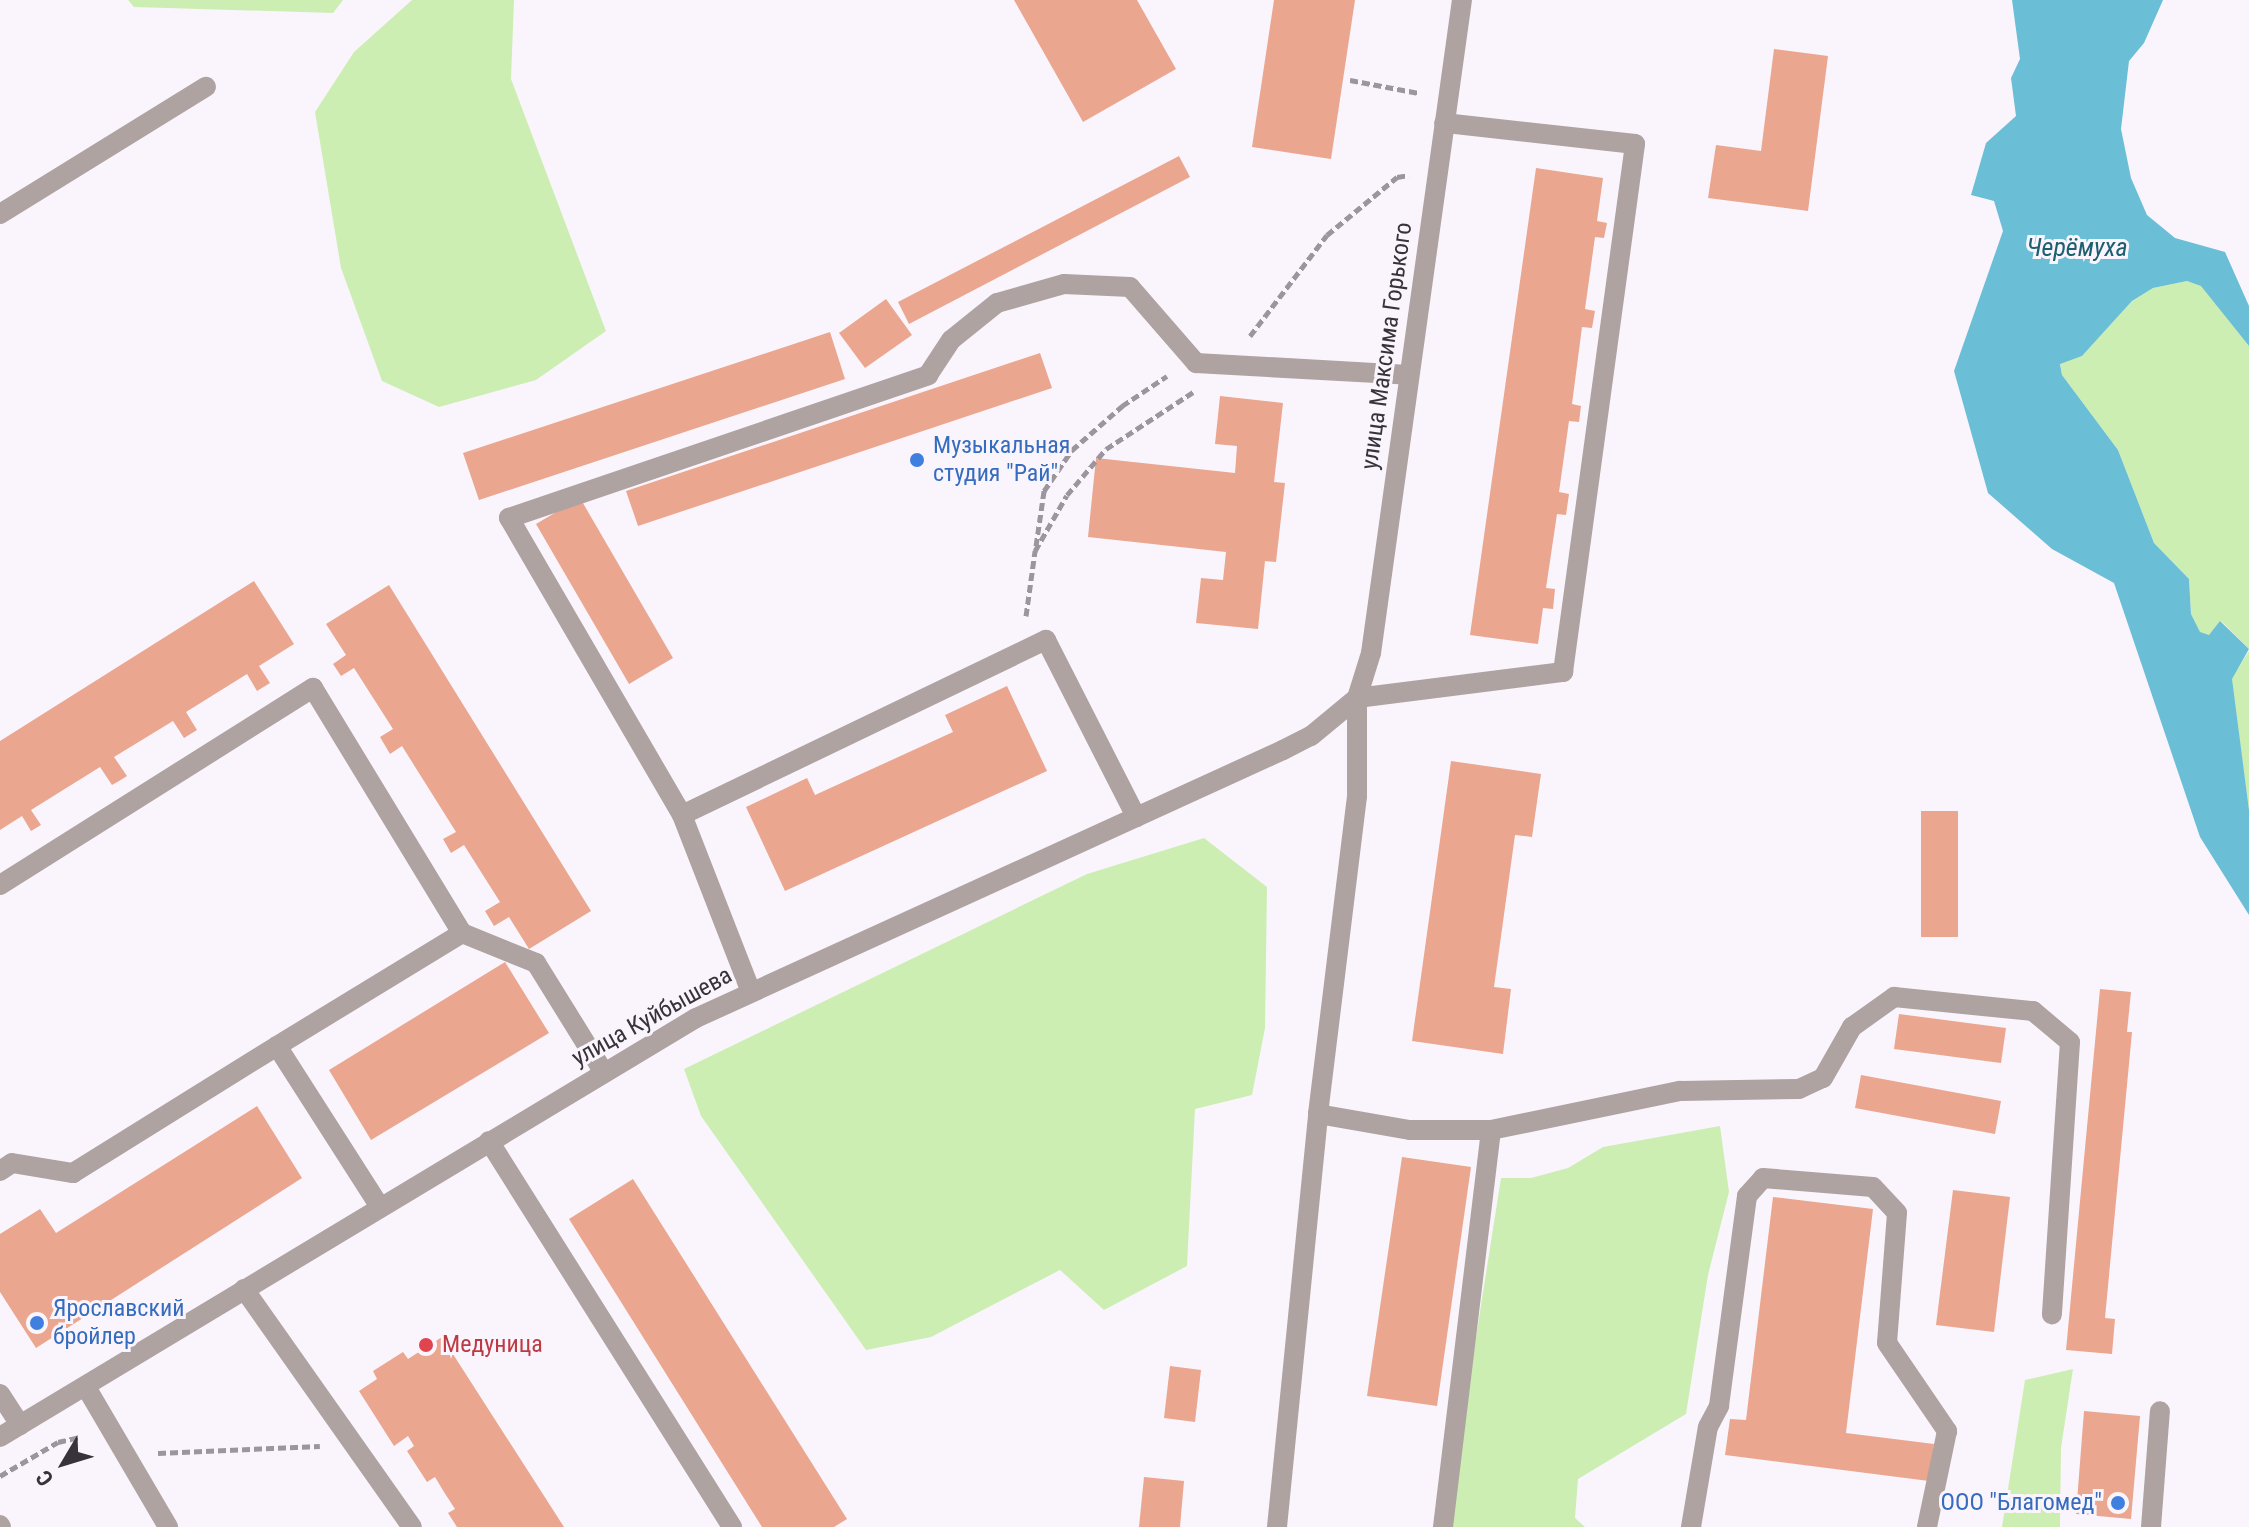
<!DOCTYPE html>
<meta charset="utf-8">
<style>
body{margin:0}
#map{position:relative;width:2249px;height:1527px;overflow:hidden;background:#faf5fd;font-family:"Roboto Condensed",sans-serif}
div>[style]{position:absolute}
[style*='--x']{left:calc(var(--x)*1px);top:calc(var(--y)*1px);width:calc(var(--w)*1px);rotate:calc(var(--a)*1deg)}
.green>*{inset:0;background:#cdeeb3}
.water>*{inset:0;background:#6abed5}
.building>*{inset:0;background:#eaa68e}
.path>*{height:5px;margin-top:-2.5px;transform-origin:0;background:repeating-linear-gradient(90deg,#9b969e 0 8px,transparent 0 12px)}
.minor>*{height:20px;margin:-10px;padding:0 10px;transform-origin:10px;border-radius:10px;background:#aea3a1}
.dots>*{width:22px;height:22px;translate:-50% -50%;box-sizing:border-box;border:4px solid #faf5fd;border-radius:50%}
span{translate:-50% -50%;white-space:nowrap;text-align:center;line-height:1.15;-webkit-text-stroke:6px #faf5fd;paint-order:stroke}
.street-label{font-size:24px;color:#38333b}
.shop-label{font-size:24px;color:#366cbe}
.left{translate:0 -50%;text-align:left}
.right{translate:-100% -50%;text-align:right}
.health-label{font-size:24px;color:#be3a42}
.water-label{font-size:26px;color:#1c6070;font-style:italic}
.north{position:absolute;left:24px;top:1423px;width:80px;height:80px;-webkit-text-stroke:6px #faf5fd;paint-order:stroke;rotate:232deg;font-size:22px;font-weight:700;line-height:32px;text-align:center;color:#38333b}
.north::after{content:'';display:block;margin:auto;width:28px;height:36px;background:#38333b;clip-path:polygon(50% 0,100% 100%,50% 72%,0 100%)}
</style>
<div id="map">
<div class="green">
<div style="clip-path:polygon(128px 0,343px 0,333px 13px,134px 7px)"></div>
<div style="clip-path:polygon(412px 0,514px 0,511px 79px,606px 331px,536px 380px,439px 407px,382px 381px,341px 268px,315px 112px,354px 52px)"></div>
<div style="clip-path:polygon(2187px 281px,2201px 285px,2249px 346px,2249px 649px,2221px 621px,2209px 635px,2200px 633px,2191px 614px,2189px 579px,2154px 543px,2118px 450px,2062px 375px,2060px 363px,2082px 356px,2132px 301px,2153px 288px)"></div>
<div style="clip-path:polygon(2249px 651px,2249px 810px,2231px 679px)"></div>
<div style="clip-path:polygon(1204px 838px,1267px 887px,1265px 1028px,1252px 1095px,1195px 1109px,1187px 1266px,1104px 1310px,1060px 1270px,931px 1337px,866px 1350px,701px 1116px,684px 1069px,1087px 874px)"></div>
<div style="clip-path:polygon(1720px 1126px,1729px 1192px,1708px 1275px,1686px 1414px,1578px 1479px,1575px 1518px,1585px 1527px,1452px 1527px,1462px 1426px,1501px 1178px,1531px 1178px,1568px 1168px,1603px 1147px)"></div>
<div style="clip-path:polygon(2073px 1369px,2061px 1448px,2060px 1527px,2002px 1527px,2025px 1380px)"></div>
</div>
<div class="water">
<div style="clip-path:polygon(2012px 0,2163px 0,2144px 43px,2129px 61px,2121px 129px,2131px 178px,2147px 215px,2175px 238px,2225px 252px,2249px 306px,2249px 346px,2201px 286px,2187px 281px,2153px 288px,2132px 301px,2082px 356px,2060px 364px,2062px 375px,2118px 450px,2154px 543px,2189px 579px,2191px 614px,2200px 632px,2209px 635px,2220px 621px,2249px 649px,2232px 679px,2249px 810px,2249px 915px,2200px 837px,2114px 583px,2052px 549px,1988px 493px,1954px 371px,2003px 231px,1994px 201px,1971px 195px,1986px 143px,2016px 116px,2011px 78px,2020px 59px)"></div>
</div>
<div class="building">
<div style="clip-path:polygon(1014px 0,1137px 0,1176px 69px,1083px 122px)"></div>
<div style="clip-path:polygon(1274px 0,1355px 0,1331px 159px,1252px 147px)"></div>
<div style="clip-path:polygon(1774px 49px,1828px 56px,1808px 211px,1708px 198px,1716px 145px,1761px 151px)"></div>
<div style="clip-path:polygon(1179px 156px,1190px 177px,909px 324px,898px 302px)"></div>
<div style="clip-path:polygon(1536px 168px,1603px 178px,1597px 221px,1607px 223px,1604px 238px,1595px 237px,1585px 309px,1595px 311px,1592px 328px,1582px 327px,1572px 404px,1581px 406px,1579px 422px,1569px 421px,1559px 492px,1569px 494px,1566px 515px,1557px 514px,1546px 588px,1555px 589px,1553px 609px,1543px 608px,1538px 644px,1470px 635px)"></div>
<div style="clip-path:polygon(886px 299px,912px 335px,865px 368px,839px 333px)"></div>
<div style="clip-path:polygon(830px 332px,845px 379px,479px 500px,463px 453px)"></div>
<div style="clip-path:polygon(1040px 353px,1052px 388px,638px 526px,626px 491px)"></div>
<div style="clip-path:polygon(1220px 396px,1283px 403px,1274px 482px,1285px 483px,1276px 562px,1265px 561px,1258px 629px,1196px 623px,1201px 578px,1223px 580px,1226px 552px,1088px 537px,1096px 458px,1235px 473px,1237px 446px,1215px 444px)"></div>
<div style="clip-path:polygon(580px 498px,673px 658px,629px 684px,536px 524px)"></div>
<div style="clip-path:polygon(254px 581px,294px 644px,259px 666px,270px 683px,257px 691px,247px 674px,186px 712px,197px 730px,184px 738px,173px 721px,114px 757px,127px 776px,119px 781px,112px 785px,100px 767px,31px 810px,41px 825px,31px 831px,22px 816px,0 830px,0 741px)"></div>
<div style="clip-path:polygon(389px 585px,591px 911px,529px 949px,509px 917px,494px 926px,485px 911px,500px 902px,464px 845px,451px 853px,443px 839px,456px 832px,402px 746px,390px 754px,380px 737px,393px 729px,354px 668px,341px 676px,333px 664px,346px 655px,326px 624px)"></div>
<div style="clip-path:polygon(1007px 686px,1047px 771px,785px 891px,746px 807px,807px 778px,815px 795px,953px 732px,945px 715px)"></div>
<div style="clip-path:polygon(1451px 761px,1541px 774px,1532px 837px,1515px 835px,1494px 987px,1511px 989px,1503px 1054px,1412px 1041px)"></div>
<div style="clip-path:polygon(1921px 811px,1958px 811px,1958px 937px,1921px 937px)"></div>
<div style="clip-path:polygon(505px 962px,549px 1033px,371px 1140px,329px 1070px)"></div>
<div style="clip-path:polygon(2100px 989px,2131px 992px,2127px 1032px,2132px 1032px,2105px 1318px,2115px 1319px,2112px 1354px,2066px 1350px)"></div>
<div style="clip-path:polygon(1899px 1014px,2006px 1028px,2001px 1063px,1894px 1049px)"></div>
<div style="clip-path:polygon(1861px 1075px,2001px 1101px,1995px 1134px,1855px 1108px)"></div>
<div style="clip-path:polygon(257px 1106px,302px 1178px,36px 1348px,0 1292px,0 1234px,40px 1209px,56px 1233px)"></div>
<div style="clip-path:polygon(1402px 1157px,1471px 1167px,1437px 1406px,1367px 1396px)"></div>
<div style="clip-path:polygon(633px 1179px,847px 1519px,834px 1527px,762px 1527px,569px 1219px)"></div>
<div style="clip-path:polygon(1953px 1190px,2010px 1197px,1994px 1332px,1936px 1325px)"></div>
<div style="clip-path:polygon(1773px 1197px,1873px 1209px,1846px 1433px,1934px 1444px,1929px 1481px,1725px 1455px,1730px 1419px,1746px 1420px)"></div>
<div style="clip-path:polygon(442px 1337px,564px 1527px,457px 1527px,448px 1513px,455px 1509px,444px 1492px,435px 1477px,427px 1482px,407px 1451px,414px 1446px,408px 1436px,394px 1446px,359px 1391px,377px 1379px,373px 1371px,403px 1352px,408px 1359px)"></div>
<div style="clip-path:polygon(1170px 1366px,1201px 1370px,1195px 1422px,1164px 1418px)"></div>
<div style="clip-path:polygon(2084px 1411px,2140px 1416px,2131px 1519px,2076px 1514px)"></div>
<div style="clip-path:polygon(1144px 1477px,1184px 1481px,1180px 1527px,1139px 1527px)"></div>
</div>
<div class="path">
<div style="--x:1350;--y:80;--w:70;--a:10.7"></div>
<div style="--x:1250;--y:336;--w:127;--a:-52.7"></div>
<div style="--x:1327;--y:235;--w:91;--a:-39.6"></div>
<div style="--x:1397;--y:177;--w:12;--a:-9"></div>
<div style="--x:1036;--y:546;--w:56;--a:-81.7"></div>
<div style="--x:1044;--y:491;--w:50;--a:-55.7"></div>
<div style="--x:1072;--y:450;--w:67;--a:-41.3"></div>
<div style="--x:1122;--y:406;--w:54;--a:-33.7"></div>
<div style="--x:1026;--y:616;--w:66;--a:-82.1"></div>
<div style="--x:1035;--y:551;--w:64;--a:-60.3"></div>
<div style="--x:1067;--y:495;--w:60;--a:-49.7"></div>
<div style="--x:1106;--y:449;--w:104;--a:-33.2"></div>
<div style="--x:158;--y:1453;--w:162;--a:-2.5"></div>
<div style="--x:0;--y:1476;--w:67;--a:-30.4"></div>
<div style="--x:58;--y:1442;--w:23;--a:-13"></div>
</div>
<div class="minor">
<div style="--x:0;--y:214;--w:242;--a:-31.7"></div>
<div style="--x:1357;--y:698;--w:208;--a:-7.2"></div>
<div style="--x:1563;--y:672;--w:533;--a:-82.23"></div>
<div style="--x:1635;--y:144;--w:192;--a:-173.7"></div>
<div style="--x:682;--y:815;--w:344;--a:-120.2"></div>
<div style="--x:509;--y:518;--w:443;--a:-18.8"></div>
<div style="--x:928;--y:375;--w:42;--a:-56.7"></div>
<div style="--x:951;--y:340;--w:59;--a:-38.8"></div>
<div style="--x:997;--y:303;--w:70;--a:-15.8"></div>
<div style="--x:1064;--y:284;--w:66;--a:2.6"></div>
<div style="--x:1130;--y:287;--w:101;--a:49"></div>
<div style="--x:1196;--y:363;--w:213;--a:3.2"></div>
<div style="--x:0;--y:885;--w:370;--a:-32.2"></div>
<div style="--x:313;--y:688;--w:287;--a:58.7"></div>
<div style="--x:751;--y:992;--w:190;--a:-111.3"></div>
<div style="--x:682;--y:815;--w:404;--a:-25.7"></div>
<div style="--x:1046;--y:640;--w:199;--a:63"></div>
<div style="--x:277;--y:1046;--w:217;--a:-31.4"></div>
<div style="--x:462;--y:933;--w:80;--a:22.1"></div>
<div style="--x:536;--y:963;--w:127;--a:58.2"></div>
<div style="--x:1318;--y:1114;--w:93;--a:9.9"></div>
<div style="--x:1410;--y:1130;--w:81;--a:0"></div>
<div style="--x:1491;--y:1130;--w:193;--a:-11.7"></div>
<div style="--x:1680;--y:1091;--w:119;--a:-1"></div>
<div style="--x:1799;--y:1089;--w:26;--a:-25"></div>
<div style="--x:1823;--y:1078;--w:59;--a:-60.4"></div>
<div style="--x:1852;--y:1027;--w:52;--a:-35.5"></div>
<div style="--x:1894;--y:997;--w:140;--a:5.8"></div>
<div style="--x:2033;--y:1011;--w:48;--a:40"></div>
<div style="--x:2070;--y:1042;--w:273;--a:93.8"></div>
<div style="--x:489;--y:1141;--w:456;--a:57.8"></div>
<div style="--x:0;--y:1171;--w:14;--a:-34"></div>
<div style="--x:12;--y:1163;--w:62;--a:9.3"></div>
<div style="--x:73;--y:1173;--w:240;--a:-31.9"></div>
<div style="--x:277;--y:1046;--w:191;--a:57.4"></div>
<div style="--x:244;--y:1289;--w:291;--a:54.8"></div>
<div style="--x:86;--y:1387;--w:162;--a:59.6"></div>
<div style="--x:0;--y:1394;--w:37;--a:57"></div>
<div style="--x:0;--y:1437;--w:812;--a:-31.05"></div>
<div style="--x:696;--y:1018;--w:645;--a:-24.54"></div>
<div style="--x:1283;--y:750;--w:31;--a:-27"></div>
<div style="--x:1311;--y:736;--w:60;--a:-39.6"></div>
<div style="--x:0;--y:1525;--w:2;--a:63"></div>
<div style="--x:1277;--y:1527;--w:415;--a:-84.3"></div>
<div style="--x:1318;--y:1114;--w:320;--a:-83"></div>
<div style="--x:1357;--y:796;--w:98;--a:-90"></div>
<div style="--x:1357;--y:698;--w:47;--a:-72.7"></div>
<div style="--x:1371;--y:653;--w:659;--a:-82.07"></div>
<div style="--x:1443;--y:1527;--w:400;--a:-83.1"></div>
<div style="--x:1691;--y:1527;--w:101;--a:-80.4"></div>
<div style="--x:1708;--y:1427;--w:24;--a:-62"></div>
<div style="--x:1719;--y:1406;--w:212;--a:-82.4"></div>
<div style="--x:1747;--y:1196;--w:24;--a:-48"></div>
<div style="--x:1763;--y:1178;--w:110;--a:4.7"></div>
<div style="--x:1873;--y:1187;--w:35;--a:47"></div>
<div style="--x:1897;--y:1213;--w:130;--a:94.4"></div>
<div style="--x:1887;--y:1343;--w:107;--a:55.7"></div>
<div style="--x:1947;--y:1431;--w:98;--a:101.8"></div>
<div style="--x:2151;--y:1527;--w:116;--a:-85.6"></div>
</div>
<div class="dots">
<div style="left:917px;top:460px;background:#3f7fe0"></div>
<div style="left:37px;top:1323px;background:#3f7fe0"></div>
<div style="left:426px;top:1345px;background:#e0444e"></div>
<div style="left:2118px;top:1503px;background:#3f7fe0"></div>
</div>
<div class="street-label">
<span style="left:1387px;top:346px;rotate:-82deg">улица Максима Горького</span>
<span style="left:652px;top:1017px;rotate:-29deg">улица Куйбышева</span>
</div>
<div class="shop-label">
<span class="left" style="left:933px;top:460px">Музыкальная<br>студия "Рай"</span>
<span class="left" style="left:53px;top:1323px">Ярославский<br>бройлер</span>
<span class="right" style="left:2102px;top:1503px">ООО "Благомед"</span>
</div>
<div class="health-label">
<span class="left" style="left:442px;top:1345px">Медуница</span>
</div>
<div class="water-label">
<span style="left:2077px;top:248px">Черёмуха</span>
</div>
<div class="north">С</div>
</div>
